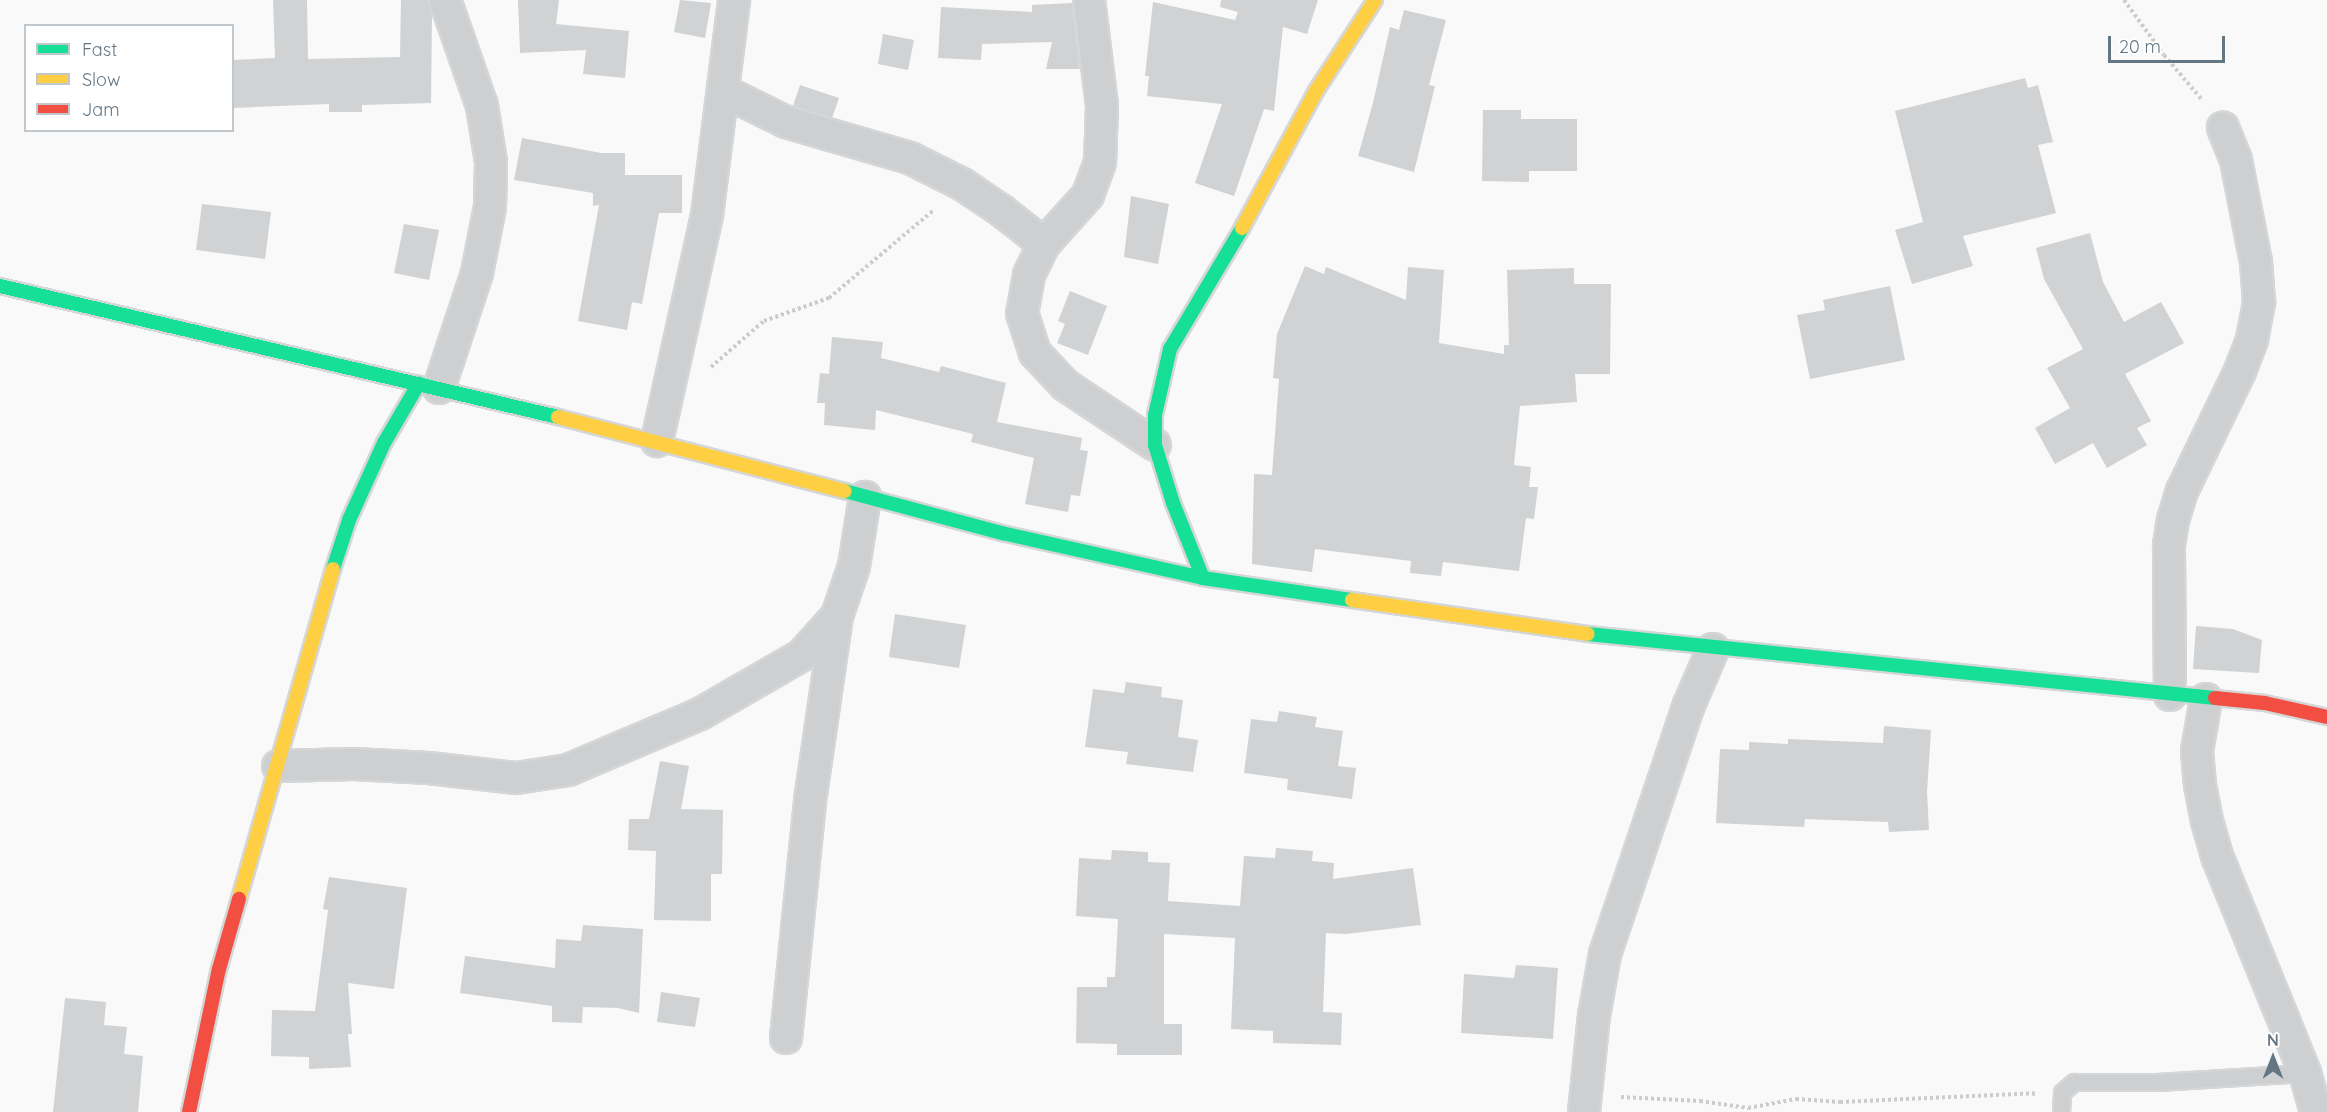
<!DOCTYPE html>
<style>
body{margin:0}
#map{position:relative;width:2327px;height:1112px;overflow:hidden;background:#f9f9f9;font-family:Quicksand,sans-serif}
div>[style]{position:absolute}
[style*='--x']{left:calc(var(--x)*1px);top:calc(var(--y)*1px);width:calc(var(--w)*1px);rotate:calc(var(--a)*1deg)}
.building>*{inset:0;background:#d0d2d3}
.path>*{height:4px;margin-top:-2px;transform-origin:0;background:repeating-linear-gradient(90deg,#cbcccd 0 3px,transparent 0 6px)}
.roads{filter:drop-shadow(2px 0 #d5d6d7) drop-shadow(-2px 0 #d5d6d7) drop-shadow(0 2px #d5d6d7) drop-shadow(0 -2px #d5d6d7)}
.lane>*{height:15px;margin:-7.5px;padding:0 7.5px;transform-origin:7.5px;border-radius:7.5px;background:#cecfd0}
.street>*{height:30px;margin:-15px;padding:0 15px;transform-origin:15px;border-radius:15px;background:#cecfd0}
.fast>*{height:14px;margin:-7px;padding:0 7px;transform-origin:7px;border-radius:7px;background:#16e098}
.slow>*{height:14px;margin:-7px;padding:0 7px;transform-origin:7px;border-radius:7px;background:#ffcf43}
.jam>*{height:14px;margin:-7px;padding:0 7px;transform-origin:7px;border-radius:7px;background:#f24e42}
span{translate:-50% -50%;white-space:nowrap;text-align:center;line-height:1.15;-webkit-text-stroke:6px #fff;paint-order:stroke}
.legend{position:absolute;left:24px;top:24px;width:210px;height:108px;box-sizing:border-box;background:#fff;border:2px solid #c1c8cd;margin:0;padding:8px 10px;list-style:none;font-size:18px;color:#657683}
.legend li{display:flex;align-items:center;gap:12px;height:30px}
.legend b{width:30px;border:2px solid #c1c8cd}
.north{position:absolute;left:2243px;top:1028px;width:60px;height:60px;-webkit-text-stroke:4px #fff;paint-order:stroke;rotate:0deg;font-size:16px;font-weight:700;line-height:24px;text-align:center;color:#657683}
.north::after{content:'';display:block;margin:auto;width:21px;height:27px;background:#657683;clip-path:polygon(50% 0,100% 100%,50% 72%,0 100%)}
.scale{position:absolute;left:2108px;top:36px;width:117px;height:27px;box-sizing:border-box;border:3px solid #657683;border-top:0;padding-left:8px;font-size:18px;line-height:21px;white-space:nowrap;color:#657683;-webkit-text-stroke:4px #fff;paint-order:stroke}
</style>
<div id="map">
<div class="building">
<div style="clip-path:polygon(273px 0,307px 0,308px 59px,400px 57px,401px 0,428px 0,432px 15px,431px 103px,362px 105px,362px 112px,329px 112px,329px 104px,232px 108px,232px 60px,275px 58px)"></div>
<div style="clip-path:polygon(518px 0,559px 0,556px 24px,629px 31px,625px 78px,583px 74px,586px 50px,520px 53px)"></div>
<div style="clip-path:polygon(680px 0,711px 3px,705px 38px,674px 32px)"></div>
<div style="clip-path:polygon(1221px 0,1318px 0,1307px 34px,1283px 27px,1274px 111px,1264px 109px,1234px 196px,1195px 183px,1222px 104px,1147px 96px,1149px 76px,1145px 76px,1153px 2px,1235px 20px,1238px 12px,1220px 7px)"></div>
<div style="clip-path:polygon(1072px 3px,1080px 69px,1046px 69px,1052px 42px,982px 44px,981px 60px,938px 58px,941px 7px,1032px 12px,1032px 5px)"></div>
<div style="clip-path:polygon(1404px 10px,1446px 20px,1429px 85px,1435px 86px,1414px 172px,1358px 156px,1373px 103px,1390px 27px,1399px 30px)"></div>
<div style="clip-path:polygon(883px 34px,914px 40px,908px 70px,878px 64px)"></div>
<div style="clip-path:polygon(2025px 78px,2028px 88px,2038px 85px,2053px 142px,2038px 145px,2056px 213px,1963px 236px,1973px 266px,1912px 284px,1895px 230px,1923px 222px,1895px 111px)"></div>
<div style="clip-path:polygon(800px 85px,839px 98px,832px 118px,793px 106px)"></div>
<div style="clip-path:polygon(1483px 110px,1521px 110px,1521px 119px,1577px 119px,1577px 171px,1529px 171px,1529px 182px,1482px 181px)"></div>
<div style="clip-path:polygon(522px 138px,601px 153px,625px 153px,625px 175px,682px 175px,682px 213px,659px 213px,642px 304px,632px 302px,627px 330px,578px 321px,599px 205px,593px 206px,593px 193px,514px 180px)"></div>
<div style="clip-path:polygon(1131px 196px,1169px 204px,1158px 264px,1124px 257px)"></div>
<div style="clip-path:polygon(202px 204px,271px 212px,265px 259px,196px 250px)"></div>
<div style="clip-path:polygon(404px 224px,439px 230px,429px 280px,394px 273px)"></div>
<div style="clip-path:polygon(2090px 233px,2103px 282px,2124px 322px,2161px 302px,2184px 343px,2125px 374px,2151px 421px,2137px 428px,2147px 445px,2107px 468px,2093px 443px,2055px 464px,2035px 428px,2070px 408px,2047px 368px,2083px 349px,2044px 279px,2036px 248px)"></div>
<div style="clip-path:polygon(1305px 266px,1324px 274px,1326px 267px,1406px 300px,1408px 267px,1444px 270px,1439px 343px,1504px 354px,1504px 345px,1509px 345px,1507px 270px,1574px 268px,1574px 284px,1611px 284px,1610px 374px,1575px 374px,1577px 402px,1520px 406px,1514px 465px,1531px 467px,1529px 487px,1538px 487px,1534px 519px,1526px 518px,1519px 571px,1443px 562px,1441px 576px,1410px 573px,1411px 561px,1315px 549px,1312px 572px,1252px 564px,1254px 474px,1272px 475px,1279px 379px,1273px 378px,1277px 334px)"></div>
<div style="clip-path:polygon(1890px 286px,1905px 360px,1810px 379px,1797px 315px,1825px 310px,1823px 300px)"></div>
<div style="clip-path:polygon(1070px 291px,1107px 306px,1088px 355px,1057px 343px,1065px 324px,1058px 321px)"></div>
<div style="clip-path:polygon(832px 337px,883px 342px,881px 358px,939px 372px,941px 366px,1006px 383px,997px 422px,1082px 438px,1080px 450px,1088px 451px,1080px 496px,1071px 495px,1068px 512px,1025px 504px,1034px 458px,971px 442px,973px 434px,876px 410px,875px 430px,824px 425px,825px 403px,817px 403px,820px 373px,829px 374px)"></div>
<div style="clip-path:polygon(895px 614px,966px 625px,959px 668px,889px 657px)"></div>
<div style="clip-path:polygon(2196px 626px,2233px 629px,2262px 640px,2259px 673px,2193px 669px)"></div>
<div style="clip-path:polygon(1126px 682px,1162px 687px,1161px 697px,1183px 700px,1178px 737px,1198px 740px,1193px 772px,1126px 764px,1128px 752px,1085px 747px,1093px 689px,1124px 693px)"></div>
<div style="clip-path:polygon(1279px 711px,1317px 717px,1315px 727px,1343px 731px,1338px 766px,1356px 768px,1352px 799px,1287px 790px,1288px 779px,1244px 773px,1251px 719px,1277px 722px)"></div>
<div style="clip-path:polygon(1884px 726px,1931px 730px,1927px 792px,1929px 830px,1889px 832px,1888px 822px,1805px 819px,1804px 827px,1716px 823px,1720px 749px,1749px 750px,1749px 742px,1788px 744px,1788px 739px,1883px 743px)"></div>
<div style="clip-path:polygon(660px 761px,689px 766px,681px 809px,723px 810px,722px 874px,711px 874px,711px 921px,654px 920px,656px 851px,628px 850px,629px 819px,649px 819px)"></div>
<div style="clip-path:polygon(1276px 848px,1313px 851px,1312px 861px,1334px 863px,1333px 879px,1413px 868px,1421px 925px,1346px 934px,1326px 933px,1323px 1012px,1342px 1013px,1341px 1045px,1273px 1043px,1273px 1031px,1231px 1029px,1235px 938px,1164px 934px,1164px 1024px,1182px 1024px,1182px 1055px,1117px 1055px,1117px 1044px,1076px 1043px,1077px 987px,1107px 987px,1107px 977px,1115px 977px,1118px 919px,1076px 916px,1079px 858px,1111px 860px,1112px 850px,1148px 852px,1148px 862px,1170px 863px,1168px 901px,1240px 906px,1244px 856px,1275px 858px)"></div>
<div style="clip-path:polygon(329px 877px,407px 888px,394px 989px,348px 983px,352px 1034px,348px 1034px,351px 1067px,309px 1069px,309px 1057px,271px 1056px,272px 1010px,315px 1011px,328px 910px,323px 909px)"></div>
<div style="clip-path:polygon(583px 925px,643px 929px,639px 1013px,618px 1008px,583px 1007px,582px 1023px,552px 1022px,552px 1006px,460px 993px,465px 956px,555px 968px,556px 939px,581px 941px)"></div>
<div style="clip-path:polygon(1516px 965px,1558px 968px,1553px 1039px,1461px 1033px,1464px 974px,1514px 978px)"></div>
<div style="clip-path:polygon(661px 992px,700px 998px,695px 1027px,657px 1022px)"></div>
<div style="clip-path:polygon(65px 998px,106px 1002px,104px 1025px,127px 1027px,124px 1054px,143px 1056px,138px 1112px,53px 1112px)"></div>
</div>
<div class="path">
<div style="--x:2124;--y:0;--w:68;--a:54"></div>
<div style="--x:2164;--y:55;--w:60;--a:49.7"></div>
<div style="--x:711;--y:367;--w:70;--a:-41"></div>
<div style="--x:764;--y:321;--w:69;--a:-19.5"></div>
<div style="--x:829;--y:298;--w:138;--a:-40"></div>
<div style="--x:1621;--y:1097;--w:79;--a:2.9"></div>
<div style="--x:1700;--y:1101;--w:49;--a:8.3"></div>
<div style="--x:1748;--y:1108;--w:49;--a:-10.6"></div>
<div style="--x:1796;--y:1099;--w:44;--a:3.9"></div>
<div style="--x:1840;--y:1102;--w:195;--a:-2.6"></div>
</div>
<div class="roads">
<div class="lane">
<div style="--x:2061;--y:1112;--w:20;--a:-87"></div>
<div style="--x:2062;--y:1092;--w:16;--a:-40"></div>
<div style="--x:2074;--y:1082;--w:83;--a:0"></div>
<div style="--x:2157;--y:1082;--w:148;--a:-3.5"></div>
</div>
<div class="street">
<div style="--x:1089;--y:0;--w:107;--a:83"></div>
<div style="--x:1102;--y:106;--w:56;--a:92"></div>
<div style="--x:1100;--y:162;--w:35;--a:110"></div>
<div style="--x:1088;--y:195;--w:66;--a:131.9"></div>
<div style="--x:1044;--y:244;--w:34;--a:116"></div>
<div style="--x:1029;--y:275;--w:39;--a:100"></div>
<div style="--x:1022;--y:313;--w:42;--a:72"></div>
<div style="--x:1035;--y:353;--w:44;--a:46.8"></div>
<div style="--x:1065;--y:385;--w:108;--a:33.7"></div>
<div style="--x:723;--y:91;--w:70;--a:26.2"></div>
<div style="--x:786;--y:122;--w:129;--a:16.2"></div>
<div style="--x:910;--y:158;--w:58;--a:26.6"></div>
<div style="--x:962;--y:184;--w:48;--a:34"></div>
<div style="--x:1002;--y:211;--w:53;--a:38.2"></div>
<div style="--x:439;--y:388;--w:121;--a:-71.7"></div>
<div style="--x:477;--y:273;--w:67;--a:-78.9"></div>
<div style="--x:490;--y:207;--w:45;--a:-88.7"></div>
<div style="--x:491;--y:162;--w:57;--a:-99.1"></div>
<div style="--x:482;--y:106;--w:112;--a:-109.2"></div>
<div style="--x:657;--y:441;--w:231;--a:-77.5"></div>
<div style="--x:707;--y:215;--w:217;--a:-82.8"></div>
<div style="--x:2170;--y:695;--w:150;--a:-90.4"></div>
<div style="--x:2169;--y:545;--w:25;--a:-81"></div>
<div style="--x:2173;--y:520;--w:30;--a:-73"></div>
<div style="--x:2182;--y:491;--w:133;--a:-64.2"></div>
<div style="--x:2240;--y:371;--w:34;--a:-69"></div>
<div style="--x:2252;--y:339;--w:38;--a:-79"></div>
<div style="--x:2259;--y:302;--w:40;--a:-94.3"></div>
<div style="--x:2256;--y:262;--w:104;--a:-101.1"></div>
<div style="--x:2236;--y:160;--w:35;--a:-112"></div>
<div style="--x:2206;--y:699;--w:53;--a:99.8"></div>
<div style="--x:2197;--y:751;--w:34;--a:85"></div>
<div style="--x:2200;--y:785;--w:37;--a:79"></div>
<div style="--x:2207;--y:821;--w:36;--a:74"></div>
<div style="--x:2217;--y:856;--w:234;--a:67.9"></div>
<div style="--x:2305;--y:1073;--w:41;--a:74.2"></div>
<div style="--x:278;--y:766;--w:76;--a:-1.5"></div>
<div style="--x:354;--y:764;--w:75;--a:3.1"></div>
<div style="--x:429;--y:768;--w:88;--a:6.6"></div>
<div style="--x:516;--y:778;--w:53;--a:-8.7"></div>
<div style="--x:568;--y:770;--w:143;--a:-23"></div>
<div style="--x:700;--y:714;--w:118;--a:-30"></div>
<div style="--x:802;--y:655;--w:52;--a:-48.1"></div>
<div style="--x:786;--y:1038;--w:238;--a:-84.2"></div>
<div style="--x:810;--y:801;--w:187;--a:-81.7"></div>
<div style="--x:837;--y:616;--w:53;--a:-71.2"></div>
<div style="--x:854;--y:566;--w:70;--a:-80.9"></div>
<div style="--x:1584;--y:1112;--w:97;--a:-84.1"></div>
<div style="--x:1594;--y:1016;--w:63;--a:-79.9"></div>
<div style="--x:1605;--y:954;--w:263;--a:-71.4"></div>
<div style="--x:1689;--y:705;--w:61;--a:-66.8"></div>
</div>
<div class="fast">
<div style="--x:0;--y:286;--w:573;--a:13.21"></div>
<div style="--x:845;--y:491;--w:163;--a:15"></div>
<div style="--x:1002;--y:533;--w:206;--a:12.6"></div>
<div style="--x:1203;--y:578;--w:151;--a:8.4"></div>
<div style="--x:333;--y:569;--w:52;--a:-71.9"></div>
<div style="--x:349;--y:520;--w:85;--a:-65.6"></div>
<div style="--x:384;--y:443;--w:69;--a:-59.7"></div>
<div style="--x:1203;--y:578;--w:81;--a:-111.8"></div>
<div style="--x:1173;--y:503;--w:61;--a:-107.2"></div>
<div style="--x:1155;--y:445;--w:30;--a:-90"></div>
<div style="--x:1155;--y:415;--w:68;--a:-77.2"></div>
<div style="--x:1170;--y:349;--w:141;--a:-59.2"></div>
<div style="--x:1588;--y:634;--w:630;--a:5.83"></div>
</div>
<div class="slow">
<div style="--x:1242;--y:228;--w:156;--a:-61.6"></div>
<div style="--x:1316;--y:91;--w:108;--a:-57"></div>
<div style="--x:558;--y:417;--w:296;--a:14.5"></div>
<div style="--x:1352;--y:600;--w:238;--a:8.2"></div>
<div style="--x:239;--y:899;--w:343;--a:-74.1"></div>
</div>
<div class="jam">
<div style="--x:2215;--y:698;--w:50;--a:5.7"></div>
<div style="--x:2265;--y:703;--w:64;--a:12.7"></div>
<div style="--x:189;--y:1112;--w:146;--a:-78.2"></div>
<div style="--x:219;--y:969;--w:73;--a:-74.1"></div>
</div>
</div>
<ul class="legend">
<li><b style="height:8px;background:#16e098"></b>Fast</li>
<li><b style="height:8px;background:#ffcf43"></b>Slow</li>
<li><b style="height:8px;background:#f24e42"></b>Jam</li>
</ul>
<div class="north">N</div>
<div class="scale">20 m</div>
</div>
